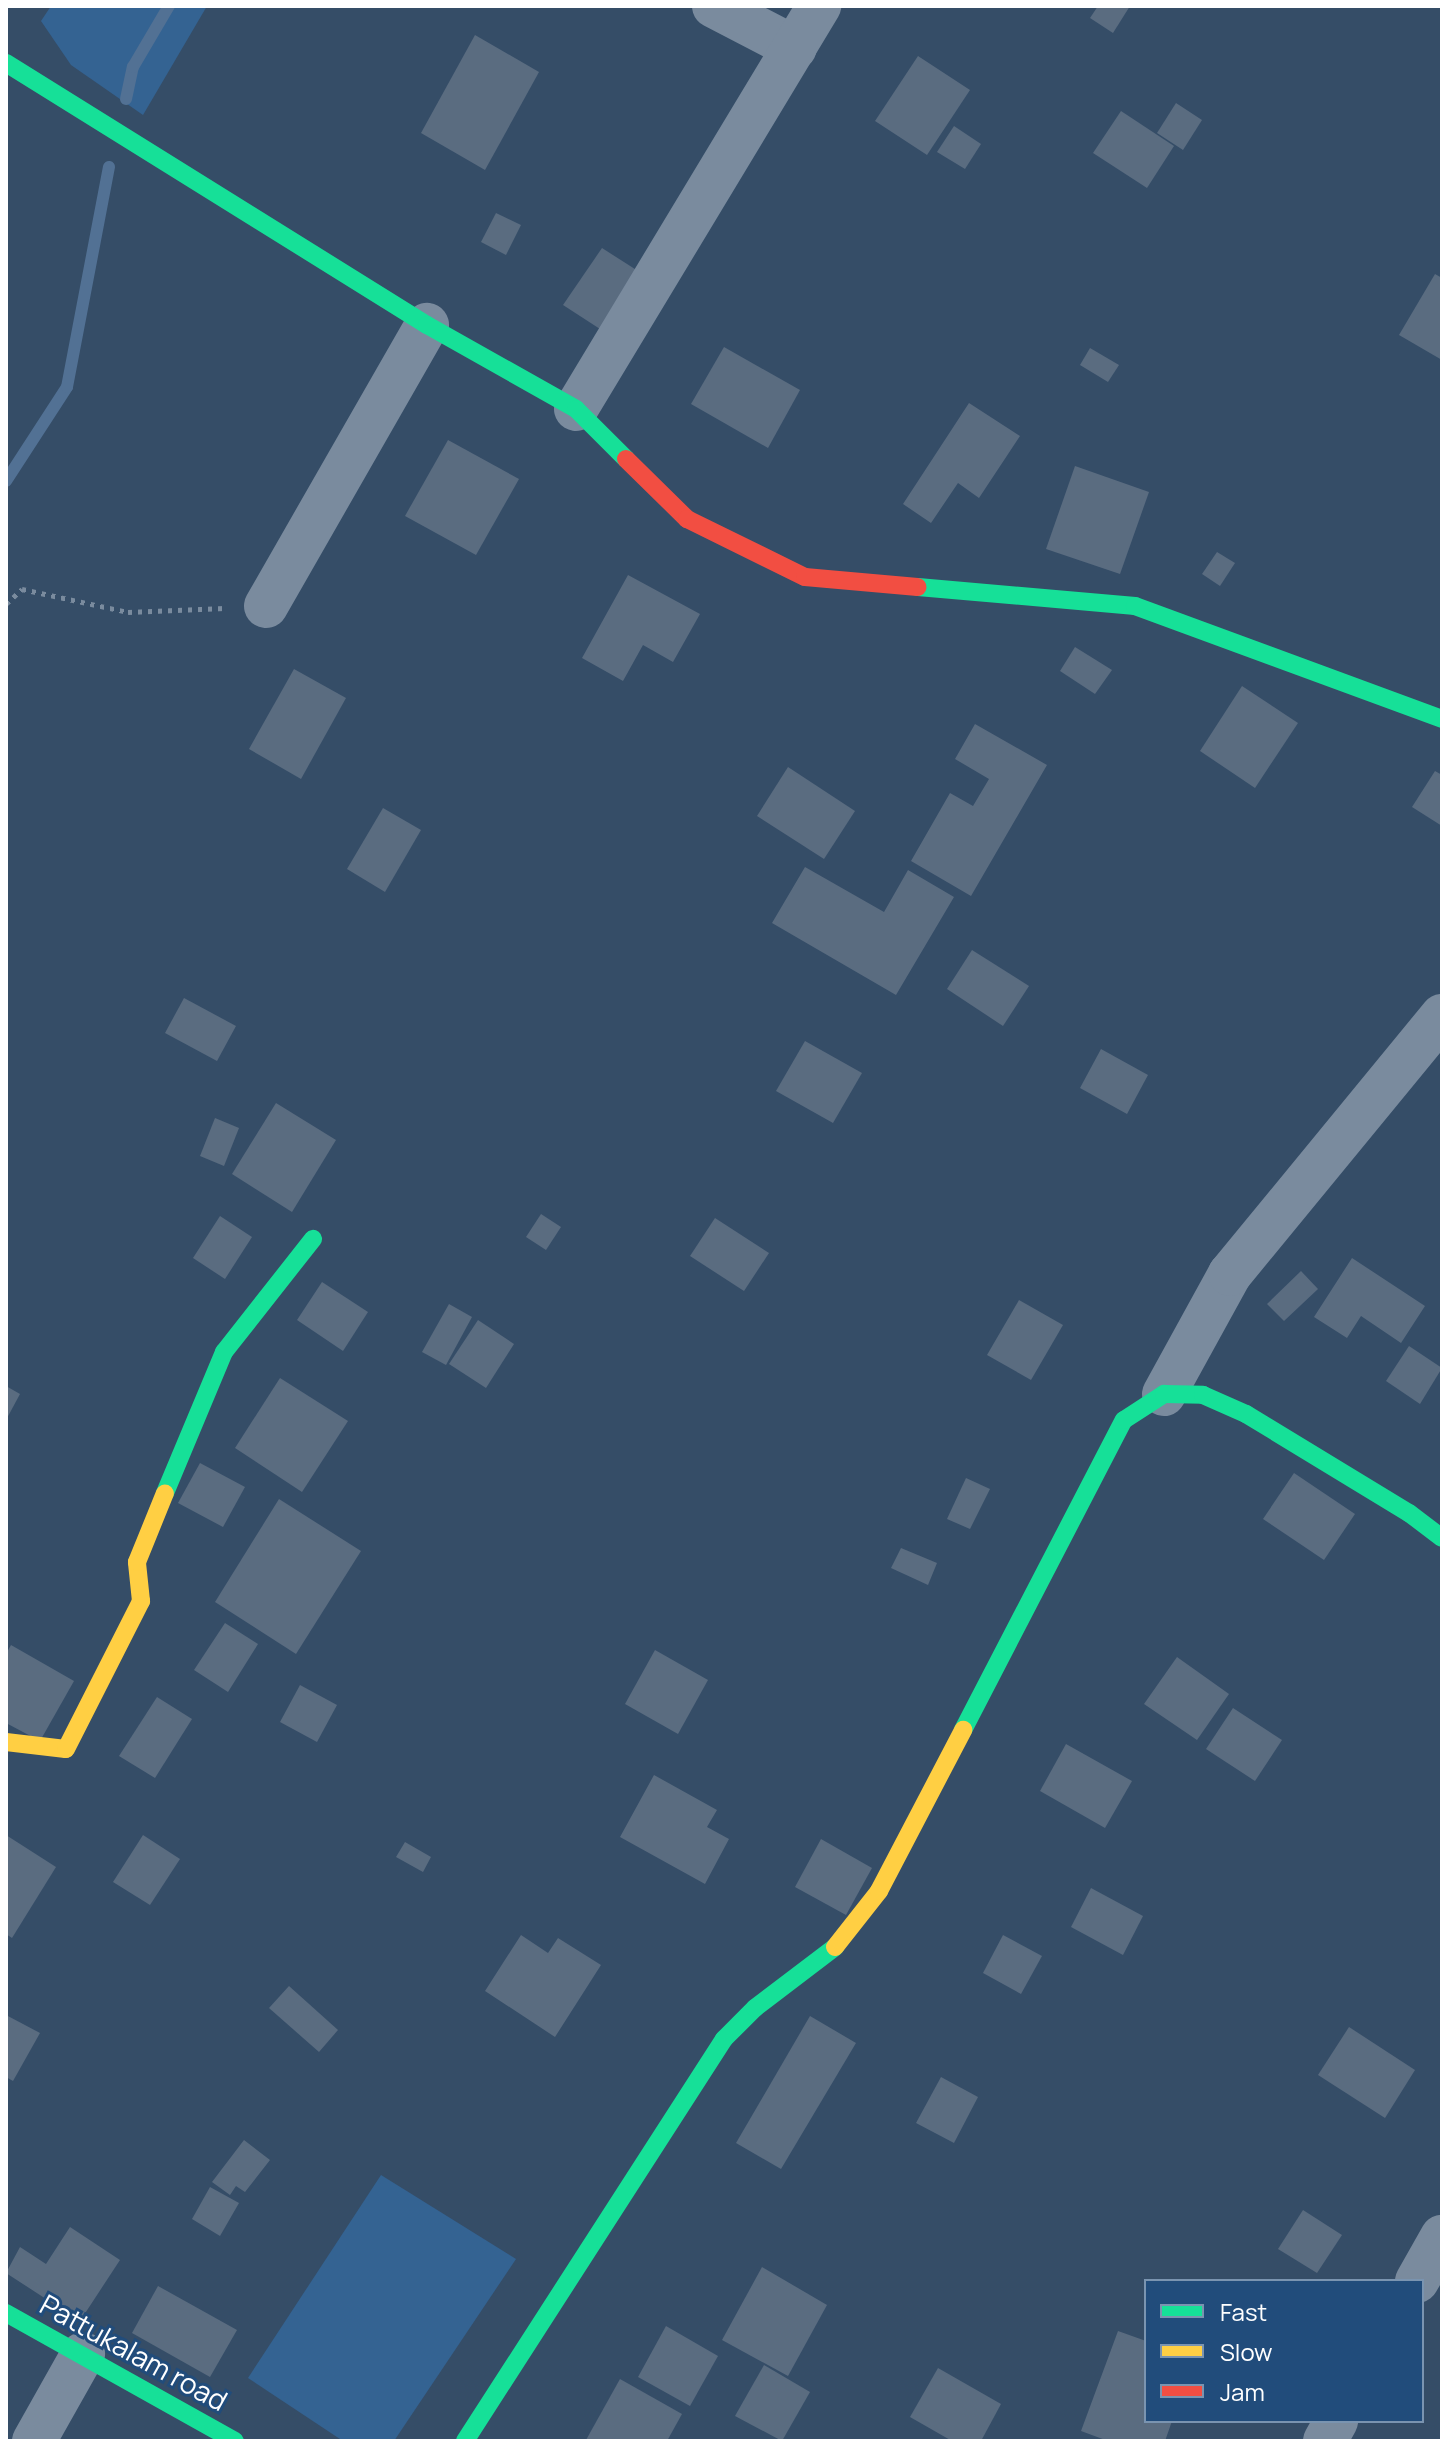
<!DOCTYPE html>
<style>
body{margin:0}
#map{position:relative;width:1448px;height:2447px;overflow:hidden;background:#354d67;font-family:Manrope,sans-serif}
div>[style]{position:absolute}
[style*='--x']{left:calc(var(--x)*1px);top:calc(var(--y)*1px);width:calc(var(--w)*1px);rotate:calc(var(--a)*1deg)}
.green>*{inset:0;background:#346392}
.stream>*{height:12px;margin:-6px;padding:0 6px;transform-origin:6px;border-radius:6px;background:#527194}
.building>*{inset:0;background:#5a6c80}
.path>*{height:5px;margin-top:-2.5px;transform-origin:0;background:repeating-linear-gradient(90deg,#7a8b9e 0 4px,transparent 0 10px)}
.street>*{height:44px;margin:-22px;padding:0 22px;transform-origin:22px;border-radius:22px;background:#7a8b9e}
.fast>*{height:18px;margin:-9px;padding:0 9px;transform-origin:9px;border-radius:9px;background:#16e098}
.slow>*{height:18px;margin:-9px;padding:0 9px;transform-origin:9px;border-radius:9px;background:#ffcf43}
.jam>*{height:18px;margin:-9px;padding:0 9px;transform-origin:9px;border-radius:9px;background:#f24e42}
span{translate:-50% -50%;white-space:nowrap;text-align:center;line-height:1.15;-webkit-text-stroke:6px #214c7b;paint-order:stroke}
.street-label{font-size:28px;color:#fff}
.frame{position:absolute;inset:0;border:8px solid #fff;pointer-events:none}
.legend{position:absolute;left:1144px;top:2279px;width:280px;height:144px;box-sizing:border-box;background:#214c7b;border:2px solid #7a94b0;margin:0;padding:10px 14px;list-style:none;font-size:24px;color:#fff}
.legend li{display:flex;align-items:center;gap:16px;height:40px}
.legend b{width:40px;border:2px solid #7a94b0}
</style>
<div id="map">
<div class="green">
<div style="clip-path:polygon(51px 6px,207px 6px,143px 115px,71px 65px,41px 21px)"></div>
<div style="clip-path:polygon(381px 2175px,516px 2259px,394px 2441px,343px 2441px,248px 2378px)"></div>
</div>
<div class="stream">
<div style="--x:126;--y:99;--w:33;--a:-78"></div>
<div style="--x:133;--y:67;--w:71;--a:-59.5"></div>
<div style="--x:6;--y:481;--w:112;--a:-57"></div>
<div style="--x:67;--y:387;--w:224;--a:-79.2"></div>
</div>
<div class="building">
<div style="clip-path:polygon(1098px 6px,1130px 6px,1113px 33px,1090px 18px)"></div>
<div style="clip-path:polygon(475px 35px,539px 72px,485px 170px,421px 133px)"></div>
<div style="clip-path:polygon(918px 56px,970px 90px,927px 155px,875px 121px)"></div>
<div style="clip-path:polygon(1176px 103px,1202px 120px,1183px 150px,1157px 133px)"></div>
<div style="clip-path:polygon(1121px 111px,1174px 146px,1147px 188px,1093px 153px)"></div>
<div style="clip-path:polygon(954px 126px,981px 144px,965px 169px,937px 152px)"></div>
<div style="clip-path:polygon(496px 213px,521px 225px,506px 255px,481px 242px)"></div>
<div style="clip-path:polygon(602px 248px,638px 271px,600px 329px,563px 305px)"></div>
<div style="clip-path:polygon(1435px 274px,1442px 278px,1442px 360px,1399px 335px)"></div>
<div style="clip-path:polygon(724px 347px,800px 390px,768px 448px,691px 404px)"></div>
<div style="clip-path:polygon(1090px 348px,1119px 365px,1108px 382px,1080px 365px)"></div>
<div style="clip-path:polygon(969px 403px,1020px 436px,979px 498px,958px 483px,931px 523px,903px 504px)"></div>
<div style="clip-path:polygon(448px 440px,519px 479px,476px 555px,405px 516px)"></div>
<div style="clip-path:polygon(1075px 466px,1149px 492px,1120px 574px,1046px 549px)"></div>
<div style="clip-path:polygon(1217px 552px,1235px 563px,1220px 586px,1202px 574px)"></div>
<div style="clip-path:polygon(628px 575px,700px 614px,673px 662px,643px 645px,623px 681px,582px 658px)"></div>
<div style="clip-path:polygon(1075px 647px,1112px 670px,1095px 694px,1060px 671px)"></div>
<div style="clip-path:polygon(294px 669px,346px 698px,301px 779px,249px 749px)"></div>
<div style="clip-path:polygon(1242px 686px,1298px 723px,1255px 788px,1200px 751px)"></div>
<div style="clip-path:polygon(975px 724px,1047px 765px,971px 896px,911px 861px,950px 793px,973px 806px,989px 779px,955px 759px)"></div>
<div style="clip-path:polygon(788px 767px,855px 811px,824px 859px,757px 816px)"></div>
<div style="clip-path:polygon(1435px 771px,1442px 775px,1442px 826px,1412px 807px)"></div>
<div style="clip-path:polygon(383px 808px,421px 830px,385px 892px,347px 869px)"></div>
<div style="clip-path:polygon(805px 867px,884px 912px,908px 870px,954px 897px,896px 995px,772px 923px)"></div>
<div style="clip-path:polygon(972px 950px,1029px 986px,1003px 1026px,947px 989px)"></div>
<div style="clip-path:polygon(184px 998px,236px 1026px,217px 1061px,165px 1033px)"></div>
<div style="clip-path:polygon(805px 1041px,862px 1073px,833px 1123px,776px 1091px)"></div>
<div style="clip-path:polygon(1101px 1049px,1148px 1075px,1127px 1114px,1080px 1088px)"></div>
<div style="clip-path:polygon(276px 1103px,336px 1140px,292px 1212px,232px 1174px)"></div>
<div style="clip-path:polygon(215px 1118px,239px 1128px,224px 1166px,200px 1156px)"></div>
<div style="clip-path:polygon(541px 1214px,561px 1227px,546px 1250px,526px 1237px)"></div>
<div style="clip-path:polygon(220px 1216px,252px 1237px,225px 1279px,193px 1258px)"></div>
<div style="clip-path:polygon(715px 1218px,769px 1253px,744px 1291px,690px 1256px)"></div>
<div style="clip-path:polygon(1352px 1258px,1425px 1306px,1401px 1343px,1361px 1316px,1347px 1338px,1314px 1317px)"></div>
<div style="clip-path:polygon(1301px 1271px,1318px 1289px,1284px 1321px,1267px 1304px)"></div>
<div style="clip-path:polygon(322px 1282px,368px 1312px,343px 1351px,297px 1320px)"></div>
<div style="clip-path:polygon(1019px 1300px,1063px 1325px,1031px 1380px,987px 1355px)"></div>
<div style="clip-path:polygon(449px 1304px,472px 1317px,446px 1365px,422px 1352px)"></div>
<div style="clip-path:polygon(478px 1320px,514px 1344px,486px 1388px,449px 1364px)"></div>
<div style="clip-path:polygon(1409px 1346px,1442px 1368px,1420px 1404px,1386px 1381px)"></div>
<div style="clip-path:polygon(280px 1378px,348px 1421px,302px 1492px,235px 1448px)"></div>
<div style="clip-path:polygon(6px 1386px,20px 1394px,6px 1420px)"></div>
<div style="clip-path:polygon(200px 1463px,245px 1487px,223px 1527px,178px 1503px)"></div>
<div style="clip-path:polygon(1294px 1473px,1355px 1514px,1324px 1560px,1263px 1519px)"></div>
<div style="clip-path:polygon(966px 1478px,990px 1489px,970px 1529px,947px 1519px)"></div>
<div style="clip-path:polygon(279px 1499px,361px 1551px,296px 1654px,215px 1602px)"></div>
<div style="clip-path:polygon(901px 1548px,937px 1563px,928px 1585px,891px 1568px)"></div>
<div style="clip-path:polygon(225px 1623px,258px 1644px,228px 1692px,194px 1670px)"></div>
<div style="clip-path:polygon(11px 1645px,74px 1681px,40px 1741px,6px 1723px,6px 1654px)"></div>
<div style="clip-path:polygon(655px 1650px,708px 1680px,678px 1734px,625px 1704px)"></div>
<div style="clip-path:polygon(1177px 1657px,1229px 1694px,1197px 1740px,1144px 1704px)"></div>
<div style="clip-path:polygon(300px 1685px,337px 1705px,317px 1742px,280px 1722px)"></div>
<div style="clip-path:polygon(157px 1697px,192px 1719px,155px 1778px,119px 1756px)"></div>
<div style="clip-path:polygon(1233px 1708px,1282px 1740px,1255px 1781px,1206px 1749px)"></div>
<div style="clip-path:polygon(1066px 1744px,1132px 1781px,1105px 1828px,1040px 1791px)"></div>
<div style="clip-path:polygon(654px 1775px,717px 1810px,707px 1827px,729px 1839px,705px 1884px,620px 1837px)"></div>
<div style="clip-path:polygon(6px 1835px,56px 1867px,12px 1938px,6px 1934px)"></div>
<div style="clip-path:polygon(143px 1835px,180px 1859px,150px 1905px,113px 1882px)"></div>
<div style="clip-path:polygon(821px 1839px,872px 1868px,846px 1915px,795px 1887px)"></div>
<div style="clip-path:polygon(405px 1842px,431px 1857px,423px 1872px,396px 1857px)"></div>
<div style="clip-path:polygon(1091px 1888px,1143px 1916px,1123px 1955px,1071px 1927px)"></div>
<div style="clip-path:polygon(521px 1935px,548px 1953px,558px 1938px,601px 1965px,555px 2037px,485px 1991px)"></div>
<div style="clip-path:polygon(1003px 1935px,1042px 1956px,1021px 1994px,983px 1973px)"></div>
<div style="clip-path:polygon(289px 1986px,338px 2030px,319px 2052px,269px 2008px)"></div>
<div style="clip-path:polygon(6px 2015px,40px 2033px,13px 2081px,6px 2077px)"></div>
<div style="clip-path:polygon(810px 2016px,856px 2043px,781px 2169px,736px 2143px)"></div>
<div style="clip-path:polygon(1349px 2027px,1415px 2070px,1385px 2118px,1318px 2075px)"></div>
<div style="clip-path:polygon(941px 2077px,978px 2097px,954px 2143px,916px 2123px)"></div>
<div style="clip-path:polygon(244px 2140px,270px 2160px,245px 2192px,236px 2186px,230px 2195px,212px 2182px)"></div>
<div style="clip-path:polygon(210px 2187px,239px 2203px,220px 2236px,192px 2219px)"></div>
<div style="clip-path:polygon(1303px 2210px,1342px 2235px,1317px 2273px,1278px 2249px)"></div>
<div style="clip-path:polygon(70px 2227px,120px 2260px,80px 2321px,6px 2273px,20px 2247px,46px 2264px)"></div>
<div style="clip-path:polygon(762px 2267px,827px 2305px,788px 2376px,722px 2340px)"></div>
<div style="clip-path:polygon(158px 2286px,237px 2330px,210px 2377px,132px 2333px)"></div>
<div style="clip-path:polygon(666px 2326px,718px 2356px,690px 2406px,638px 2377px)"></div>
<div style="clip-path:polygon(1118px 2331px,1146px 2341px,1146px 2421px,1172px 2421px,1165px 2441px,1108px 2441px,1081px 2431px)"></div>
<div style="clip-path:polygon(764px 2365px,810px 2392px,782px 2441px,735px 2416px)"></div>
<div style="clip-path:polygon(938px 2368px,1001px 2404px,981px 2441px,952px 2441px,910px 2417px)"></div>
<div style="clip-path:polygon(620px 2379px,682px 2414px,667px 2441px,586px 2440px)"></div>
</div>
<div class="path">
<div style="--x:6;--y:604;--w:22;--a:-43"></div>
<div style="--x:22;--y:589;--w:108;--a:12.2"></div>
<div style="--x:128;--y:612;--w:97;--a:-2.4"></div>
</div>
<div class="street">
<div style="--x:714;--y:6;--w:91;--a:27.4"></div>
<div style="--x:576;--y:409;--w:471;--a:-58.9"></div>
<div style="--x:266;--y:606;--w:324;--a:-60.2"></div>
<div style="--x:1164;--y:1394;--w:137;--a:-61.2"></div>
<div style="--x:1230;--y:1274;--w:334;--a:-50.6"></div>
<div style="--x:1417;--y:2281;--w:51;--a:-60.4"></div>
<div style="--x:34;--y:2441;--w:100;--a:-60.6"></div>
<div style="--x:1325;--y:2441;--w:23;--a:-61"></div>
</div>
<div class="fast">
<div style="--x:6;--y:63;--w:496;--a:31.9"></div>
<div style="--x:427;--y:325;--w:171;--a:29.4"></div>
<div style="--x:576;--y:409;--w:71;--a:45"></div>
<div style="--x:918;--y:587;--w:218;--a:5"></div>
<div style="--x:1135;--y:606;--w:327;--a:20.2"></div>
<div style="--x:165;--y:1493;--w:153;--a:-67.3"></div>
<div style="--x:224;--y:1352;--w:144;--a:-51.8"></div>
<div style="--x:963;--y:1730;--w:349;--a:-62.6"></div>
<div style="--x:1124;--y:1420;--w:48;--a:-33"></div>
<div style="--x:1164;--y:1394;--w:39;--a:1"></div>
<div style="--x:1203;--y:1395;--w:47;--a:23.8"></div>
<div style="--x:1246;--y:1414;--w:191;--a:31.3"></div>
<div style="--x:1409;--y:1513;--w:41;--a:37.1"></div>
<div style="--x:6;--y:2313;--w:262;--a:29.2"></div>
<div style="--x:465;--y:2441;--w:478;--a:-57.2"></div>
<div style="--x:724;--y:2039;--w:44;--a:-45"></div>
<div style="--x:755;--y:2008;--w:101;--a:-37.3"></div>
</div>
<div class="slow">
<div style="--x:6;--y:1742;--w:60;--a:6.7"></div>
<div style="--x:66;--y:1749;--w:166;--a:-63.1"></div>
<div style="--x:141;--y:1601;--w:39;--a:-96"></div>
<div style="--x:137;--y:1562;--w:74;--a:-67.9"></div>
<div style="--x:835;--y:1947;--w:71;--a:-51.8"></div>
<div style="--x:879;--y:1891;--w:182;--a:-62.4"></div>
</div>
<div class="jam">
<div style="--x:626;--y:459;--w:86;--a:44.5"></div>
<div style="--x:687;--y:519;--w:131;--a:26.2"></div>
<div style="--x:805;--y:577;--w:113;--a:5.1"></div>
</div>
<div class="street-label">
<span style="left:134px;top:2352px;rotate:29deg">Pattukalam road</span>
</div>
<div class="frame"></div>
<ul class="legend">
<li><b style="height:10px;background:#16e098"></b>Fast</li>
<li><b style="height:10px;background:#ffcf43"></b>Slow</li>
<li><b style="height:10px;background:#f24e42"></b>Jam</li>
</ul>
</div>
